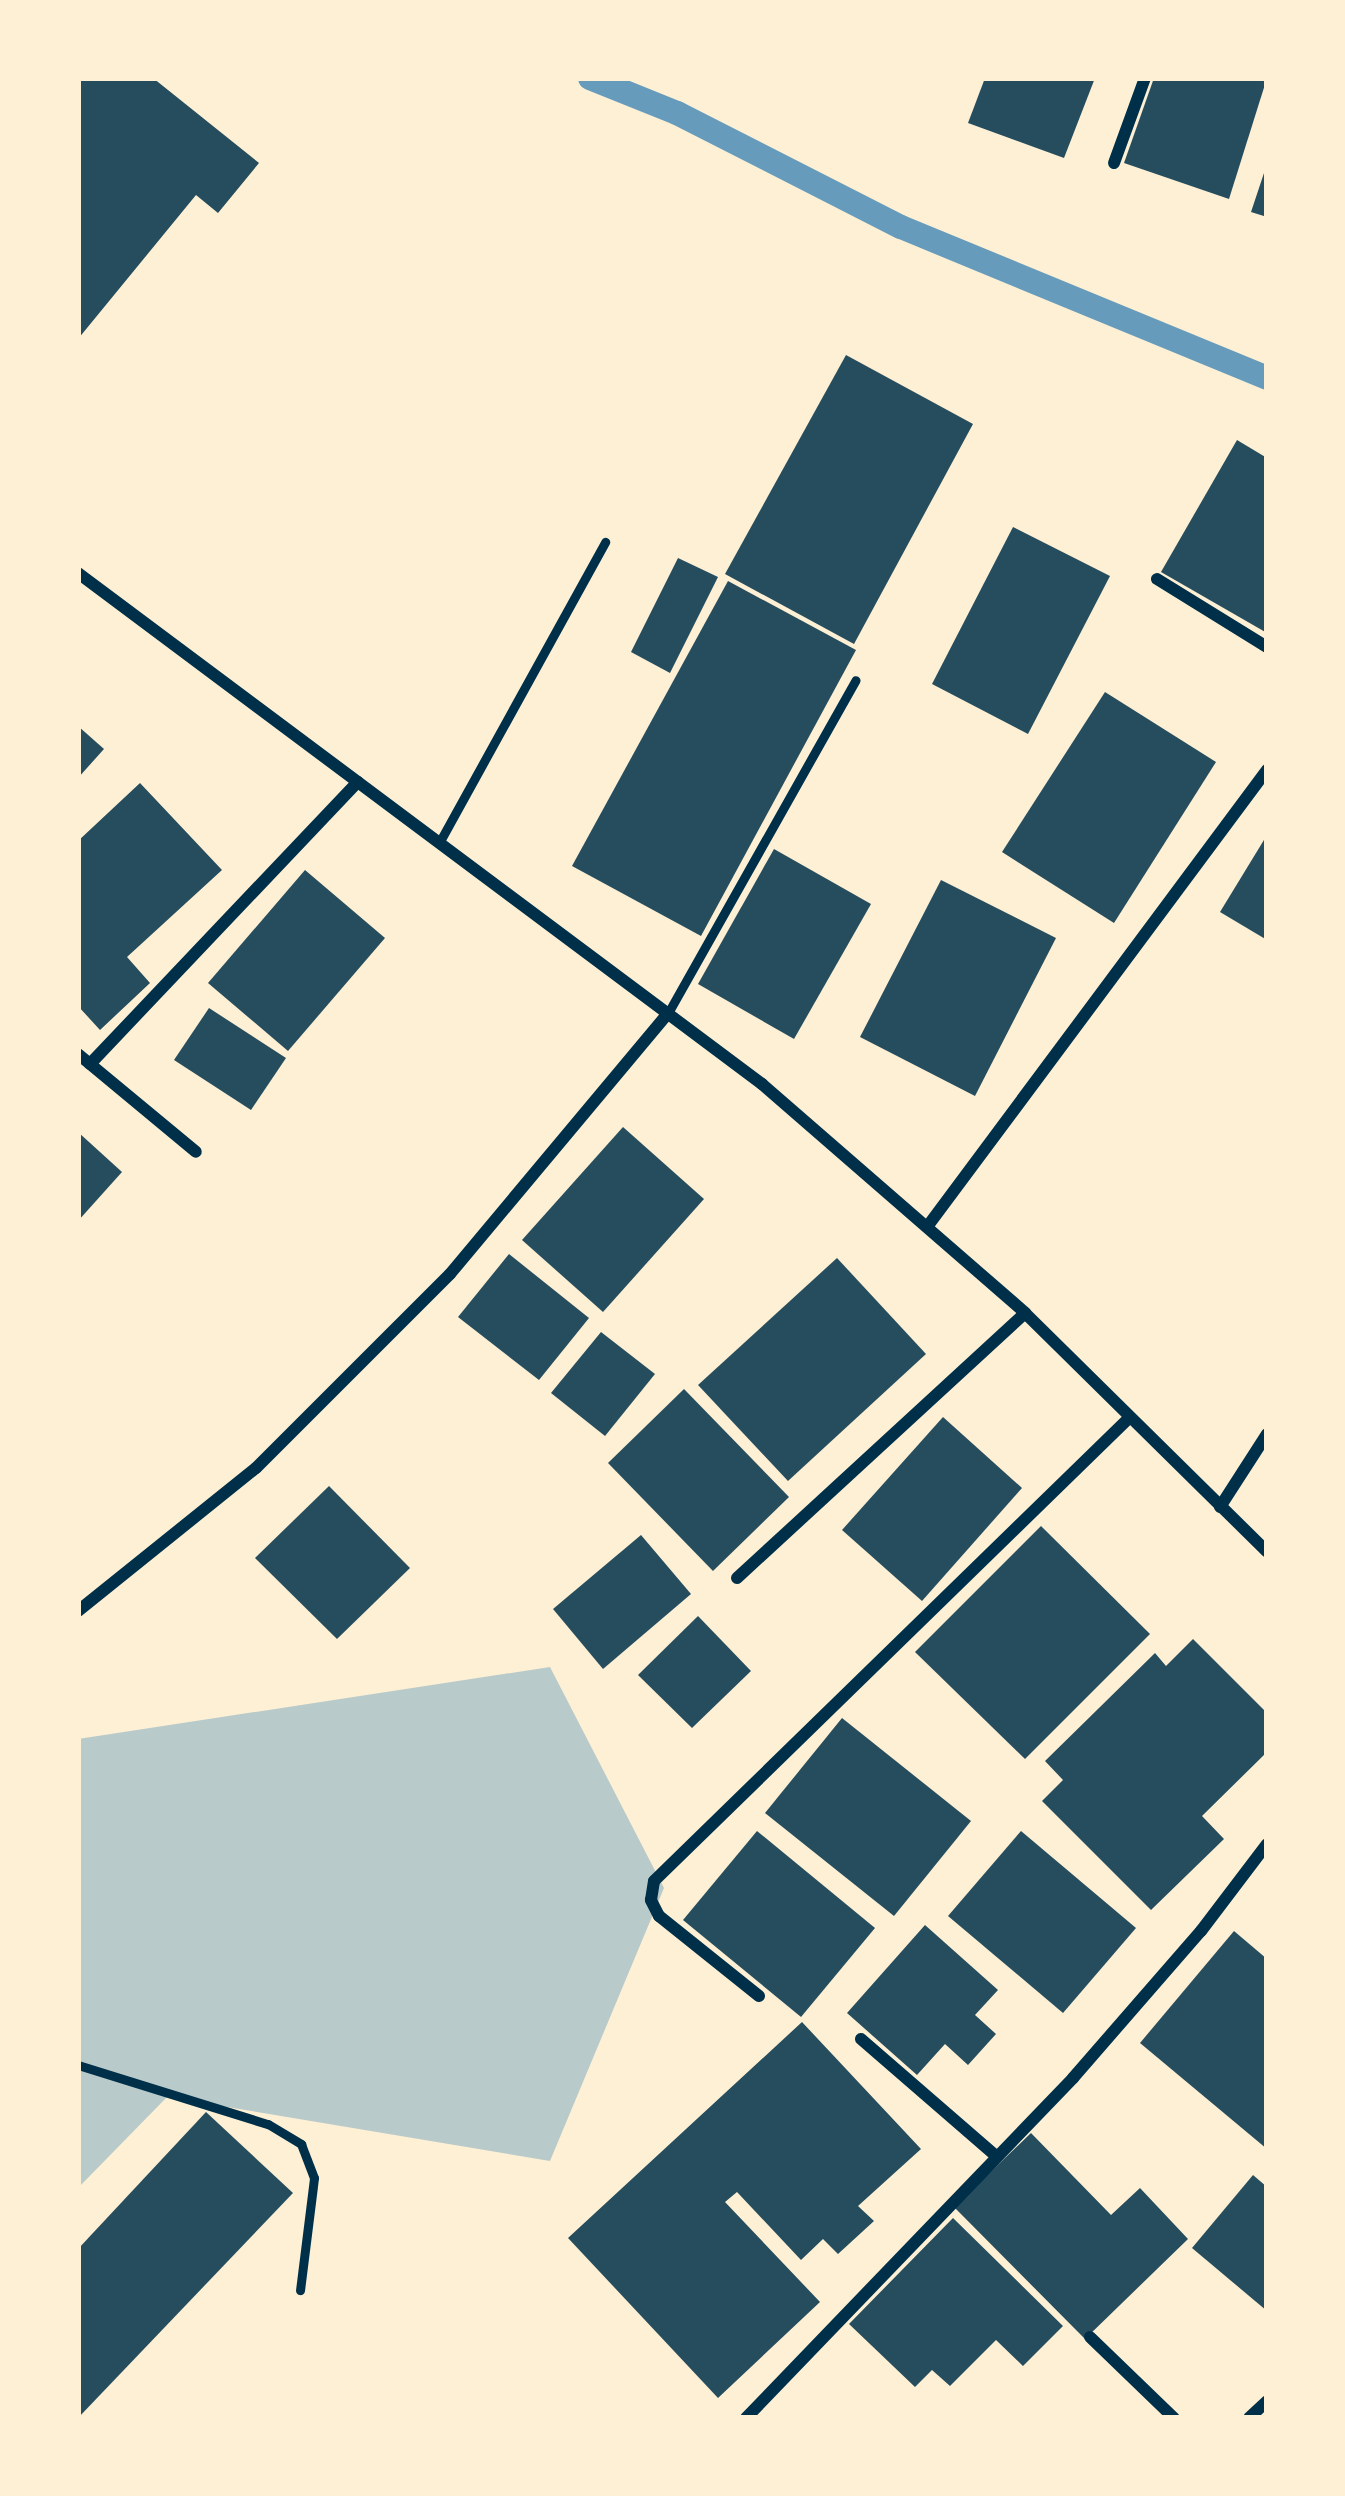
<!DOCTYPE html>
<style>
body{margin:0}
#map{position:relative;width:1345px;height:2496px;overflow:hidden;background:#fdf0d5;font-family:Cabin,sans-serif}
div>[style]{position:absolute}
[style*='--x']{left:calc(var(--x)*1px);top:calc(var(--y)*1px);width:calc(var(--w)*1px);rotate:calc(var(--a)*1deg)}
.green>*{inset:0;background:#b9caca}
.stream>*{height:24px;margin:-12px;padding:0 12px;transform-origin:12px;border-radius:12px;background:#669bbc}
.building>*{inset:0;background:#264d5e}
.service>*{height:9px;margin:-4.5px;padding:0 4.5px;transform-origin:4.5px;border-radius:4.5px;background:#003049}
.minor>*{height:12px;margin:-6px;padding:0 6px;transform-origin:6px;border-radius:6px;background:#003049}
span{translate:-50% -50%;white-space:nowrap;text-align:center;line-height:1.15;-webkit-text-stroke:9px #fdf0d5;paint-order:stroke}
.frame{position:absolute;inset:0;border:81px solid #fdf0d5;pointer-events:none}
</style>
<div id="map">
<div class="green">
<div style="clip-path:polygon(550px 1667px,664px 1888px,550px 2161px,167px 2097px,78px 2188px,78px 1739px)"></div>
</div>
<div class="stream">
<div style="--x:590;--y:78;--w:94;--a:21.9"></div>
<div style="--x:677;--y:113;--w:251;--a:27"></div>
<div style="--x:901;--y:227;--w:396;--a:22.4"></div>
</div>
<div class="building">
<div style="clip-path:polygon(78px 78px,153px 78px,259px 163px,218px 213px,196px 195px,78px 339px)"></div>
<div style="clip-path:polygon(985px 78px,1095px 78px,1064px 158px,968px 123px)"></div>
<div style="clip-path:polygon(1154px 78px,1267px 78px,1229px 199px,1124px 163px)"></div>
<div style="clip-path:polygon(1266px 167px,1267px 167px,1267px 217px,1251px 212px)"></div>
<div style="clip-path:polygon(846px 355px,973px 424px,854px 644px,725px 574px)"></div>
<div style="clip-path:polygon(1237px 440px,1267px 458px,1267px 633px,1161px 572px)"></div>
<div style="clip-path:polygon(1013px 527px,1110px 576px,1028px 734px,932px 684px)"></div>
<div style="clip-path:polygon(678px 558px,718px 577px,670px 673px,631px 652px)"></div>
<div style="clip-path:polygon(728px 581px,856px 650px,701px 936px,572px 866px)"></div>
<div style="clip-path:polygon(1105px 692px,1216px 762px,1114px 923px,1002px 852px)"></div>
<div style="clip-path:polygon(78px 726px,104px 749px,78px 778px)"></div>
<div style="clip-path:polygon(140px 783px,222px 870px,127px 957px,150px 983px,100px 1030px,78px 1006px,78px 841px)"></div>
<div style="clip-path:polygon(1267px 835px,1267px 940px,1220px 912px)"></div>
<div style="clip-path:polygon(774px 849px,871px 904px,794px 1039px,698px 984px)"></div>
<div style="clip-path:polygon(305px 870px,385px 938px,288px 1051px,208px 983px)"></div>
<div style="clip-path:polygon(941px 880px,1056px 938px,975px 1096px,860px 1037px)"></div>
<div style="clip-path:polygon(209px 1008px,286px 1058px,251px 1110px,174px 1060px)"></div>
<div style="clip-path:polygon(623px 1127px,704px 1199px,603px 1312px,522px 1240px)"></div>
<div style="clip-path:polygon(78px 1132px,122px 1172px,78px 1221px)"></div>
<div style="clip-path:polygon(509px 1254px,589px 1318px,539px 1380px,458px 1317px)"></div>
<div style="clip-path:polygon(837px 1258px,926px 1354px,788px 1481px,698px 1385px)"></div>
<div style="clip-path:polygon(601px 1332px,655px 1374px,605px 1436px,551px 1393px)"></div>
<div style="clip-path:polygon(684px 1389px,789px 1497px,713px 1571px,608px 1463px)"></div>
<div style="clip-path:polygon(943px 1417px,1022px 1488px,922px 1601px,842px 1530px)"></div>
<div style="clip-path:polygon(329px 1486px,410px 1568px,337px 1639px,255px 1558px)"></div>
<div style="clip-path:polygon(1041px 1526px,1150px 1634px,1025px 1759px,915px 1652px)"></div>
<div style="clip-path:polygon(641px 1535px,691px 1594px,603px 1669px,553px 1609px)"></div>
<div style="clip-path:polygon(698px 1616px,751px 1671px,692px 1728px,638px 1675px)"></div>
<div style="clip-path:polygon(1193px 1639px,1267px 1713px,1267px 1752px,1202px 1816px,1224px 1839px,1151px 1910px,1042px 1801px,1063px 1780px,1045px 1761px,1155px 1653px,1166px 1666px)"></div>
<div style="clip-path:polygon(842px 1718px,971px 1821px,894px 1916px,765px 1813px)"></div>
<div style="clip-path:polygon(757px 1831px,875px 1928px,801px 2017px,683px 1920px)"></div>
<div style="clip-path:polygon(1021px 1831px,1136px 1928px,1063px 2013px,948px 1916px)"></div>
<div style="clip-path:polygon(925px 1925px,998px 1990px,975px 2015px,996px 2034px,968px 2065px,945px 2044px,917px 2075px,847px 2013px)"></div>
<div style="clip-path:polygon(1234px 1931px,1267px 1959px,1267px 2149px,1140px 2043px)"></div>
<div style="clip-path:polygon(802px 2022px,921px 2149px,858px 2206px,874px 2221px,838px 2254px,823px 2239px,801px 2260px,737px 2192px,725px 2202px,820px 2302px,718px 2398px,568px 2238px)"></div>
<div style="clip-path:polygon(206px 2112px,293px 2193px,78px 2418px,78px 2249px)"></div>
<div style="clip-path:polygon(1031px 2133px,1111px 2215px,1140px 2188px,1188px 2239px,1085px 2339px,954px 2207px)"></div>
<div style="clip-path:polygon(1253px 2175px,1267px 2187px,1267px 2311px,1192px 2248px)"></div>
<div style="clip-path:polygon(953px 2218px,1063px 2326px,1023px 2366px,996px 2340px,950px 2386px,932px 2370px,915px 2387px,849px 2324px)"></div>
</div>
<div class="service">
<div style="--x:439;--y:843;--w:344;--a:-61.1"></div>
<div style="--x:668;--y:1013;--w:382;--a:-60.6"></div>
<div style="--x:78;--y:2065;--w:199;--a:17.3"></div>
<div style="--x:268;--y:2124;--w:39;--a:31"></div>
<div style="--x:301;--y:2144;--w:36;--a:69"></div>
<div style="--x:314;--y:2178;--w:113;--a:97.1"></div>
</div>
<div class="minor">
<div style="--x:1114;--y:163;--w:90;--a:-70"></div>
<div style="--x:78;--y:573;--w:854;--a:36.76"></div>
<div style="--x:762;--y:1084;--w:349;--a:41"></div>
<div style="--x:1025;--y:1313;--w:340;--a:44.6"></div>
<div style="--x:1157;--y:579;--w:129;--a:31.7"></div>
<div style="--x:78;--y:1054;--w:153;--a:39.7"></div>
<div style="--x:90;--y:1064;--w:389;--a:-46.5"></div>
<div style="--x:927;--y:1227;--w:570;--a:-53.35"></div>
<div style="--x:1220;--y:1507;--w:87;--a:-57.2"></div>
<div style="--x:737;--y:1578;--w:391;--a:-42.6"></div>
<div style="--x:78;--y:1611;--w:228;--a:-38.8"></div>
<div style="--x:256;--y:1468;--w:274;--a:-45"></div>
<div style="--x:450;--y:1274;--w:340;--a:-50.1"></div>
<div style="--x:759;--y:1996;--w:128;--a:-141.3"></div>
<div style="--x:659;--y:1916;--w:18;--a:-117"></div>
<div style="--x:651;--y:1900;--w:19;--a:-81"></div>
<div style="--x:654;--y:1881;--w:663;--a:-44.27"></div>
<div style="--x:861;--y:2039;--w:179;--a:40.9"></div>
<div style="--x:1090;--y:2337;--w:117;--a:44"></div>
<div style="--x:746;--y:2418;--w:472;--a:-46.1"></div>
<div style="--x:1073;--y:2078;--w:195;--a:-49"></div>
<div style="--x:1201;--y:1931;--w:109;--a:-52.8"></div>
<div style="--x:1249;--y:2418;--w:25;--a:-43"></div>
</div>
<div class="frame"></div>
</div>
